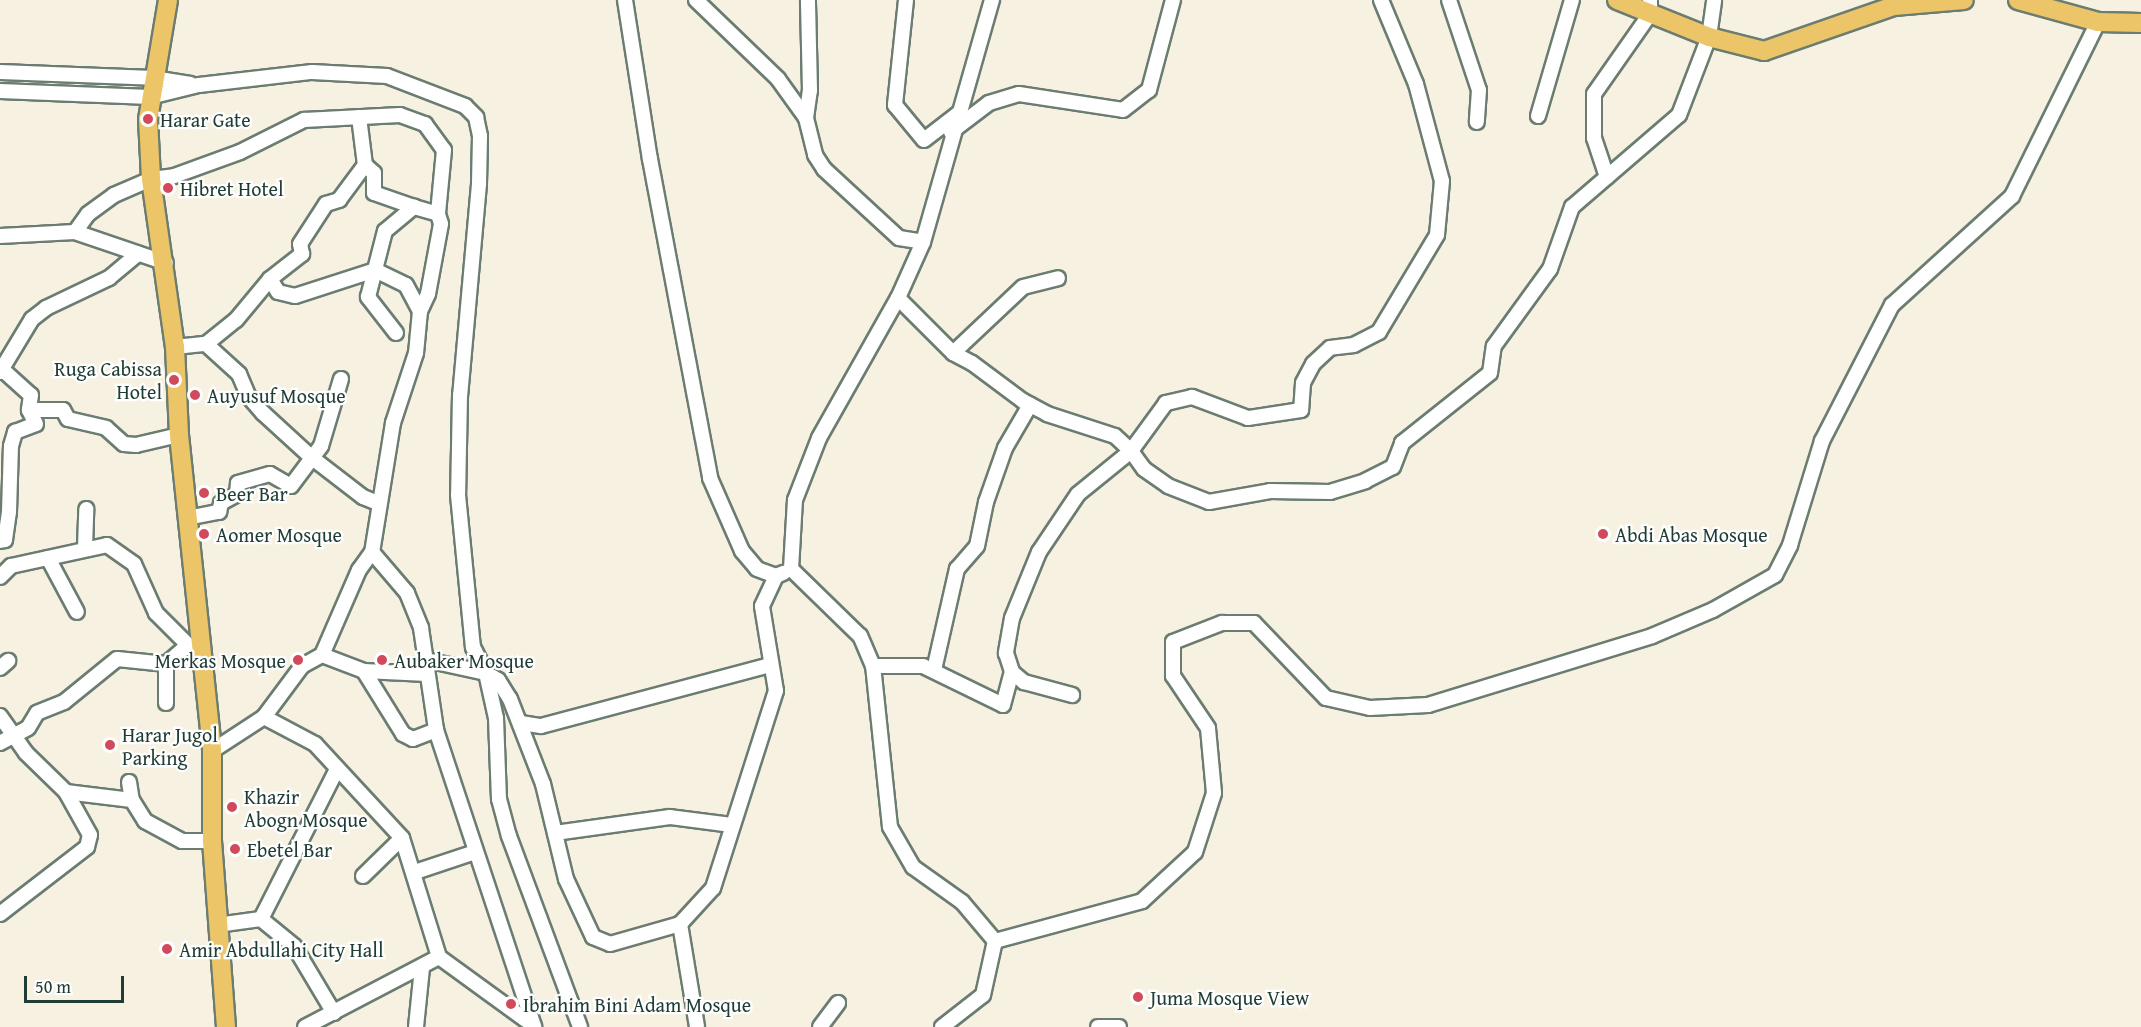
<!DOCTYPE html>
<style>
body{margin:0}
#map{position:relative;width:2141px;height:1027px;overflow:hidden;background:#f7f1e2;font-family:"Gentium Book Plus",serif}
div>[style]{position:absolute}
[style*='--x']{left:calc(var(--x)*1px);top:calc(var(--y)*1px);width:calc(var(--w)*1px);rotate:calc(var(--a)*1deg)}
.roads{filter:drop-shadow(2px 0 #6b7c71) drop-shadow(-2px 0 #6b7c71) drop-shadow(0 2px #6b7c71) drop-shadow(0 -2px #6b7c71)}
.minor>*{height:14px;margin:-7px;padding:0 7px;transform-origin:7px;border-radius:7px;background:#fff}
.major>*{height:18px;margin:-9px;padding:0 9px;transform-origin:9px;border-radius:9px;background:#edc569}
.dots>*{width:16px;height:16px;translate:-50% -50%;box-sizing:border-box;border:3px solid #fff;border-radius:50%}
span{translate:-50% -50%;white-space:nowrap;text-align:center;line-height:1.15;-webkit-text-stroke:4.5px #fff;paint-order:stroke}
.poi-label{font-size:20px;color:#1f3d34}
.left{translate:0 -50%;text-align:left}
.right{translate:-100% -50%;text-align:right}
.scale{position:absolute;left:24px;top:976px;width:100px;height:27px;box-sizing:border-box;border:3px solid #1f3d34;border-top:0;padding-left:8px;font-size:18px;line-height:21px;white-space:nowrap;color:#1f3d34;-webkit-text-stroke:4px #fff;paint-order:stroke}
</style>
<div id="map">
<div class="roads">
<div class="minor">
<div style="--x:625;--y:0;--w:161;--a:81.1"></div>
<div style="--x:650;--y:159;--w:325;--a:79.3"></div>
<div style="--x:710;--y:478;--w:80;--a:66.3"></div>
<div style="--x:742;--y:551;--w:23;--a:50"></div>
<div style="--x:757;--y:569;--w:20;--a:20"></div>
<div style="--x:776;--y:576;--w:8;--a:-23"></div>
<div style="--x:696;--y:0;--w:114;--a:43.9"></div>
<div style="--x:778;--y:79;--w:48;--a:54.3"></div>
<div style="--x:806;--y:118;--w:38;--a:76"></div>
<div style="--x:815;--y:155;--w:17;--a:57"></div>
<div style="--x:824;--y:169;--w:102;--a:42.6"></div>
<div style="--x:899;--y:238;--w:24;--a:9"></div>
<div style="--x:906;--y:0;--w:106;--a:96"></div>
<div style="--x:895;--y:105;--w:45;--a:50.4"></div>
<div style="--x:924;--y:140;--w:44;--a:-37.6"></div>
<div style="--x:1381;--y:0;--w:91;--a:67.4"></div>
<div style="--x:1416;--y:84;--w:100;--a:75"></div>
<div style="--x:1442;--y:181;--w:54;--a:95.3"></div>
<div style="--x:1437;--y:235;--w:113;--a:120.9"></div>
<div style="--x:1379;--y:332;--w:28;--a:153"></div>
<div style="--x:1354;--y:345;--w:24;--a:173"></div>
<div style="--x:1330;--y:348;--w:23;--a:137"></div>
<div style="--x:1313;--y:364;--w:21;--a:118"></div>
<div style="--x:1303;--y:383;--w:27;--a:94"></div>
<div style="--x:1301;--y:410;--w:54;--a:171.4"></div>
<div style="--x:1248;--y:418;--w:60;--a:-159.4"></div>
<div style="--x:1192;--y:397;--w:27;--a:167"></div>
<div style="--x:1166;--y:403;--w:59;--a:126.1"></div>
<div style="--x:1131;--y:451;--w:22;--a:54"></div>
<div style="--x:1144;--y:469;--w:29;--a:35"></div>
<div style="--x:1168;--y:486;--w:44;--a:21.3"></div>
<div style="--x:1209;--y:502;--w:62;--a:-10.2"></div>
<div style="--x:1270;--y:491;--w:60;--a:1"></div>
<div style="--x:1330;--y:492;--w:37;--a:-17"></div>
<div style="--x:1365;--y:481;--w:31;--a:-27"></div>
<div style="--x:1393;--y:467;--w:26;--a:-69"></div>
<div style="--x:1402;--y:443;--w:112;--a:-38.5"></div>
<div style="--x:1490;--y:373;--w:27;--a:-82"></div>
<div style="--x:1494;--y:346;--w:95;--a:-54"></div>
<div style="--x:1550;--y:269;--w:66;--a:-70.5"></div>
<div style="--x:1572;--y:207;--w:141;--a:-40.7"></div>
<div style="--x:1679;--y:115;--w:84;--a:-69"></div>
<div style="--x:1709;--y:37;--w:37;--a:-82"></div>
<div style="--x:1449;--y:0;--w:95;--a:71.6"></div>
<div style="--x:1479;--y:90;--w:32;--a:94"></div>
<div style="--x:0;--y:72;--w:153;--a:2.2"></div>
<div style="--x:153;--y:78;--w:38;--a:9"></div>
<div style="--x:0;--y:91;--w:150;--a:2.3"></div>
<div style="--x:150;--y:97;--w:50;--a:-13.8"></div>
<div style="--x:199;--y:85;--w:114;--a:-6.6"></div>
<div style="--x:312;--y:72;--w:75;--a:3.1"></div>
<div style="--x:387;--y:76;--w:84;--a:21"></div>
<div style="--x:465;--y:106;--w:16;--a:45"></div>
<div style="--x:476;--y:117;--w:19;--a:78"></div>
<div style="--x:480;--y:136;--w:48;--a:91.2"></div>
<div style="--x:479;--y:184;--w:212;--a:95.1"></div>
<div style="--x:460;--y:395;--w:100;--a:91.1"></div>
<div style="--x:458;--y:495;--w:153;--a:84.4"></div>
<div style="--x:473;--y:647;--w:29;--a:63"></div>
<div style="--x:486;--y:673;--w:46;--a:77.5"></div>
<div style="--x:496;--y:718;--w:81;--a:87.9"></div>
<div style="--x:499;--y:799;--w:38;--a:75"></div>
<div style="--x:509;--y:836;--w:204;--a:69.6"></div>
<div style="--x:1538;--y:116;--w:121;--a:-73.7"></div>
<div style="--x:359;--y:117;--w:48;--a:82.9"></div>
<div style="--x:365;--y:165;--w:12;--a:42"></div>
<div style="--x:374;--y:173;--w:20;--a:90"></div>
<div style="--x:374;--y:193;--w:42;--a:19.3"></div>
<div style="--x:806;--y:118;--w:27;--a:-82"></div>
<div style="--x:810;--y:91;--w:91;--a:-91.3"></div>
<div style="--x:951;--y:132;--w:48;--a:-37.3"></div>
<div style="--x:989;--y:103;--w:31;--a:-17"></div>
<div style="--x:1019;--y:94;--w:105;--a:8.7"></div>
<div style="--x:1123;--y:110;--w:33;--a:-38"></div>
<div style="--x:1149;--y:90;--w:93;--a:-75.1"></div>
<div style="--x:1607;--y:177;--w:41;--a:-108.4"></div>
<div style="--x:1594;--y:138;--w:44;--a:-90"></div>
<div style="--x:1594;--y:94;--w:98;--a:-55"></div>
<div style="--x:1650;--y:14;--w:14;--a:-90"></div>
<div style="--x:75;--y:232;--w:22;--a:-54"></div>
<div style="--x:88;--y:214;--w:32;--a:-36"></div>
<div style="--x:114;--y:195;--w:40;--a:-23.4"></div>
<div style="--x:151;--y:179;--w:23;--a:-7"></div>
<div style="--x:174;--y:176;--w:70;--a:-20"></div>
<div style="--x:240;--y:152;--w:72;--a:-26.6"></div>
<div style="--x:304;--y:120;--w:96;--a:-3"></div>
<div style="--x:400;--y:115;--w:27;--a:20"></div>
<div style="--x:425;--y:124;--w:32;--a:54"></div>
<div style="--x:444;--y:150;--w:64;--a:95.4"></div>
<div style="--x:438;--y:214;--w:10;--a:73"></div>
<div style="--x:441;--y:224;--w:71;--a:100.5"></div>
<div style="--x:428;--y:294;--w:19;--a:115"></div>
<div style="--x:420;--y:311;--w:42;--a:95.4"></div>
<div style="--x:416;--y:353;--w:74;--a:108.2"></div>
<div style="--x:393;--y:423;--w:131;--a:99.2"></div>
<div style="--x:372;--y:552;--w:54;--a:49.5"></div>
<div style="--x:407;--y:593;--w:38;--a:68"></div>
<div style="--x:421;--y:628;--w:103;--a:81.6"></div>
<div style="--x:436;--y:730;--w:313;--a:71.7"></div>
<div style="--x:0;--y:236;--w:75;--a:-3.1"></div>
<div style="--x:75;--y:232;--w:96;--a:18.8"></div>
<div style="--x:270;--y:279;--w:15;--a:58"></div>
<div style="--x:278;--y:292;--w:17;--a:13"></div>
<div style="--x:295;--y:296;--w:84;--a:-18"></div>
<div style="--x:375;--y:270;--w:34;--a:26"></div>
<div style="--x:406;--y:285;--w:30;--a:62"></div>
<div style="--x:898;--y:298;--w:78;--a:45"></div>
<div style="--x:953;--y:353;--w:21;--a:28"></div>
<div style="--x:972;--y:363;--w:64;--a:36.7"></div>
<div style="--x:1023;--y:401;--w:27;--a:28"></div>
<div style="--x:1047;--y:414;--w:71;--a:17.9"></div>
<div style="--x:1115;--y:436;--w:22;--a:43"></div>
<div style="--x:1131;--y:451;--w:68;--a:140.9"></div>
<div style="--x:1078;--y:494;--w:70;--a:123.9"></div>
<div style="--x:1039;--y:552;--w:71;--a:112.2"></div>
<div style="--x:1012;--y:618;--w:36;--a:100"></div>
<div style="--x:1006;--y:653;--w:20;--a:72"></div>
<div style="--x:1012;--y:672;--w:16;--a:40"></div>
<div style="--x:1024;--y:682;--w:50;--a:15.2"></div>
<div style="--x:396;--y:333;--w:46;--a:-127.9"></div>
<div style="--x:368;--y:297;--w:68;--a:-75.6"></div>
<div style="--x:385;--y:231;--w:38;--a:-40"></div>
<div style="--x:414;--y:207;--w:25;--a:16"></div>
<div style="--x:206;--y:344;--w:45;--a:42.3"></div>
<div style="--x:239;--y:374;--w:25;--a:67"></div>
<div style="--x:249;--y:397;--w:21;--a:49"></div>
<div style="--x:263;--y:413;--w:65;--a:42.5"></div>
<div style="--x:311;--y:457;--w:66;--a:37.6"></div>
<div style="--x:363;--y:497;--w:16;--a:22"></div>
<div style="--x:175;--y:347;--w:31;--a:-6"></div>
<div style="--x:206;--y:344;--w:38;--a:-39"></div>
<div style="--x:236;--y:320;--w:53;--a:-50.3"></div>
<div style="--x:270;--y:279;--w:41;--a:-38"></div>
<div style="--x:302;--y:254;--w:10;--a:-101"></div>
<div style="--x:300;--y:244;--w:48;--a:-57"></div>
<div style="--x:326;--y:204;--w:14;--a:-17"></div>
<div style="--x:339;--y:200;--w:44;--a:-53.4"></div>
<div style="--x:953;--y:353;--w:96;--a:-43.3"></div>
<div style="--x:1023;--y:287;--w:36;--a:-14"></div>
<div style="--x:4;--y:371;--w:36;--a:42"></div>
<div style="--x:31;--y:395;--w:15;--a:98"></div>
<div style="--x:0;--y:372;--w:62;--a:-58.9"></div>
<div style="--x:32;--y:319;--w:18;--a:-38"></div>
<div style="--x:46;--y:308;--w:70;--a:-25.5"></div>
<div style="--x:109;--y:278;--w:38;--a:-40"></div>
<div style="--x:187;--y:518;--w:33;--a:-11"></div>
<div style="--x:219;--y:512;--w:9;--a:-77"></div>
<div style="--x:221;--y:503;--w:18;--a:-29"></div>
<div style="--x:237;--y:494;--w:11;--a:-85"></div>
<div style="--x:238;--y:483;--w:33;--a:-16"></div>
<div style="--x:270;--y:474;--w:24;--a:30"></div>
<div style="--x:291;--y:486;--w:50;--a:-53.1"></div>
<div style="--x:321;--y:446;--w:70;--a:-73.4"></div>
<div style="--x:0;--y:541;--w:5;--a:-11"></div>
<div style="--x:5;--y:540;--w:28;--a:-82"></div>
<div style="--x:9;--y:512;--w:66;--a:-88.3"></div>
<div style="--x:11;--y:446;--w:15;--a:-74"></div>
<div style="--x:15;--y:432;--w:22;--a:-21"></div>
<div style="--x:36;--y:424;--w:16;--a:-117"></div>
<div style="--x:29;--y:410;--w:34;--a:0"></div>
<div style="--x:63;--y:410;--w:10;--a:61"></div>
<div style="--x:68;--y:419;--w:39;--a:13"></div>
<div style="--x:106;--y:428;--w:24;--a:42"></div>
<div style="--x:124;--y:444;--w:12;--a:5"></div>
<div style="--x:136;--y:445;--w:44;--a:-13.1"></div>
<div style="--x:85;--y:547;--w:38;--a:-88"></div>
<div style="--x:48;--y:558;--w:61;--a:61.8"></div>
<div style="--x:0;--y:577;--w:16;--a:-45"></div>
<div style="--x:11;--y:566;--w:98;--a:-12.3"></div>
<div style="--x:107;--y:545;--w:33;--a:35"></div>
<div style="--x:134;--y:564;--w:54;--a:65.8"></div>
<div style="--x:156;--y:613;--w:45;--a:45"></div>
<div style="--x:188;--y:645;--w:29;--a:139"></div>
<div style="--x:166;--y:664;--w:49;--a:-174.2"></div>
<div style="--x:117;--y:659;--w:68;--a:140.9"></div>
<div style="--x:64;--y:702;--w:29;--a:158"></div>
<div style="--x:37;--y:713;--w:17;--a:121"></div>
<div style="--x:28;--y:728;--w:32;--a:152"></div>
<div style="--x:322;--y:655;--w:45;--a:20.9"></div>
<div style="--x:364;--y:671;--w:74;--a:58.2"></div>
<div style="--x:403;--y:734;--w:11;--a:27"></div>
<div style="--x:413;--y:739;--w:25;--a:-21"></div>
<div style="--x:426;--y:660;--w:61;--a:12.2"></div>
<div style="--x:486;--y:673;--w:14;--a:30"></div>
<div style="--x:498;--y:680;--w:22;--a:58"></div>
<div style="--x:510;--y:699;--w:91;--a:68.8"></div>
<div style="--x:543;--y:784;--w:98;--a:76.4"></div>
<div style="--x:566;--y:879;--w:64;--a:65"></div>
<div style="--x:593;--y:937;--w:18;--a:22"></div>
<div style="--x:610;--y:944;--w:73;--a:-15.9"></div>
<div style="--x:680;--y:924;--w:49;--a:-47.5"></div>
<div style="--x:713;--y:888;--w:207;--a:-72.3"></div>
<div style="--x:776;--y:691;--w:86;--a:-99.4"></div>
<div style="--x:762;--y:606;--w:33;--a:-65"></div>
<div style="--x:166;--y:664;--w:39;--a:90"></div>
<div style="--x:873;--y:666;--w:50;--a:0"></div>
<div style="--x:923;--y:666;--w:89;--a:26"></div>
<div style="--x:1003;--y:705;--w:34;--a:-75"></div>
<div style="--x:0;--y:668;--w:11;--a:-41"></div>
<div style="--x:934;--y:670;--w:104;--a:-77.2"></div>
<div style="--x:957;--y:569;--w:30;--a:-49"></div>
<div style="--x:977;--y:546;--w:45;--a:-78.4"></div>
<div style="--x:986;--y:502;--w:57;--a:-70.6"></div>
<div style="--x:1005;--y:448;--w:50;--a:-59.8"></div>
<div style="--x:364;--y:671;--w:63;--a:2.7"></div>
<div style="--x:0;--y:716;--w:45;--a:54.9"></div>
<div style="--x:26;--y:753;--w:56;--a:44.3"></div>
<div style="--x:66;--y:792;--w:49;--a:60.8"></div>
<div style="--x:90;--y:835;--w:12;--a:104"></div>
<div style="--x:87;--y:847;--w:110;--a:142.4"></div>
<div style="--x:264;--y:717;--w:64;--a:-53.3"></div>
<div style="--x:302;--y:666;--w:23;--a:-29"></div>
<div style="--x:322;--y:655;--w:93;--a:-66.5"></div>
<div style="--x:359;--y:570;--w:22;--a:-54"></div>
<div style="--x:521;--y:723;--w:20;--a:9"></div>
<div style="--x:541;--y:726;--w:238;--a:-14.9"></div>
<div style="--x:212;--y:751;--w:62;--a:-33.2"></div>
<div style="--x:264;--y:717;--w:58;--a:27.9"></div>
<div style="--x:315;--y:744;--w:128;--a:47.2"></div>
<div style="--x:402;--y:838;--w:125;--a:72.7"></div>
<div style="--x:439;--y:957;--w:117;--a:36"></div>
<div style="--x:129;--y:782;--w:18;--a:81"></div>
<div style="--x:132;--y:800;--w:25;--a:58"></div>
<div style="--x:145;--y:821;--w:42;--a:28.4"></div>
<div style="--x:182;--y:841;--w:30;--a:0"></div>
<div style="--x:66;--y:792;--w:66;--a:6.9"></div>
<div style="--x:555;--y:833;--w:116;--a:-7.9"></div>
<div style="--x:670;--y:817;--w:63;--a:7.4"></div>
<div style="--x:415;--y:872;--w:63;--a:-18.4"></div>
<div style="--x:363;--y:876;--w:54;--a:-44.3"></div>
<div style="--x:261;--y:919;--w:168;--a:-63.1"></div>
<div style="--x:680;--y:924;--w:104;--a:80.6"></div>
<div style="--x:217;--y:925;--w:44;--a:-7.8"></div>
<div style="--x:261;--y:919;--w:43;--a:39.3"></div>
<div style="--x:294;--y:946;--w:78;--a:59.2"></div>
<div style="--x:995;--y:941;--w:152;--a:-15.2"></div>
<div style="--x:1142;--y:901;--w:72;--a:-42.8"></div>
<div style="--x:1195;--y:852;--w:62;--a:-72.1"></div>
<div style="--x:1214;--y:793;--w:65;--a:-95.3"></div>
<div style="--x:1208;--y:728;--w:63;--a:-123.9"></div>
<div style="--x:1173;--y:676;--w:34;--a:-90"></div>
<div style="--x:1173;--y:642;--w:53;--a:-21.2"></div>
<div style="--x:1222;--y:623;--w:32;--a:0"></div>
<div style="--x:1254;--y:623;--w:104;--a:46.2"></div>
<div style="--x:1326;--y:698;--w:45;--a:12.8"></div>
<div style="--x:1370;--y:708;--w:58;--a:-3"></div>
<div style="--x:1428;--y:705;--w:234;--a:-17.1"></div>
<div style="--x:1652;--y:636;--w:66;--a:-23.1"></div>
<div style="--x:1713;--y:610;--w:71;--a:-29.4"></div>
<div style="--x:1775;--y:575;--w:34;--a:-63"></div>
<div style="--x:1790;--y:545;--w:109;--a:-72.9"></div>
<div style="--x:1822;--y:441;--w:153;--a:-62.8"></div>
<div style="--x:1892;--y:305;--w:162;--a:-42.2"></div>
<div style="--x:2012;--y:196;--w:194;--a:-63.7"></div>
<div style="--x:305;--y:1027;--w:151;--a:-27.6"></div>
<div style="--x:416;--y:1027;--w:59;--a:-84.2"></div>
<div style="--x:820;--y:1027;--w:30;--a:-53"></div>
<div style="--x:942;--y:1027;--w:52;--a:-38"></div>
<div style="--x:983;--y:995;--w:55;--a:-77.5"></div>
<div style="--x:995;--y:941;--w:51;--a:-130.2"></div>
<div style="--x:962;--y:902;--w:60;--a:-144.5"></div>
<div style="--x:913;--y:867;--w:46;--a:-119.9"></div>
<div style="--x:890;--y:827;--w:162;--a:-96"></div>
<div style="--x:873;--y:666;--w:33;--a:-113"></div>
<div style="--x:860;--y:636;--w:96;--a:-135.8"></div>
<div style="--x:791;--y:569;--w:69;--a:-86.7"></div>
<div style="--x:795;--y:500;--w:66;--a:-68.8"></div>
<div style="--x:819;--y:438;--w:161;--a:-60.6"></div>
<div style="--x:898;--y:298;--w:61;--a:-65.9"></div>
<div style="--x:923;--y:242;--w:252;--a:-74.1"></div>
<div style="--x:1098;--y:1027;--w:21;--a:0"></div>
</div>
<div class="major">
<div style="--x:168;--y:0;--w:121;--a:99.5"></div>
<div style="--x:148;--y:119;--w:60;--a:87.1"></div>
<div style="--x:151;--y:179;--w:170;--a:81.9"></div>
<div style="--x:175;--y:347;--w:88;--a:87.4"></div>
<div style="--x:179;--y:435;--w:318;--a:84"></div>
<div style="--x:212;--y:751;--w:90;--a:90"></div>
<div style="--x:212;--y:841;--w:187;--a:85.7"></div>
<div style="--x:1617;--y:0;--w:99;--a:21.9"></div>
<div style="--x:1709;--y:37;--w:57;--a:14.3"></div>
<div style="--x:1764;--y:51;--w:138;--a:-19.1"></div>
<div style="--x:1894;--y:6;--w:70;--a:-4.9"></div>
<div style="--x:2018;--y:0;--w:83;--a:15.4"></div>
<div style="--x:2098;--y:22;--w:43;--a:1.3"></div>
</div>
</div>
<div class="dots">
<div style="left:148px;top:119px;background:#d1495b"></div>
<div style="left:168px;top:188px;background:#d1495b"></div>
<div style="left:174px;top:380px;background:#d1495b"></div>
<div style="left:195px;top:395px;background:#d1495b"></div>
<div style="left:204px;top:493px;background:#d1495b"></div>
<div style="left:204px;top:534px;background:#d1495b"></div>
<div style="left:1603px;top:534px;background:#d1495b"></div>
<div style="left:298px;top:660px;background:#d1495b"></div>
<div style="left:382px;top:660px;background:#d1495b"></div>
<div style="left:110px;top:745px;background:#d1495b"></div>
<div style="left:232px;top:807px;background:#d1495b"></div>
<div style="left:235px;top:849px;background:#d1495b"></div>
<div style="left:167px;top:949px;background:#d1495b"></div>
<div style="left:1138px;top:997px;background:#d1495b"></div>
<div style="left:511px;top:1004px;background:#d1495b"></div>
</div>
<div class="poi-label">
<span class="left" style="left:160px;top:119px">Harar Gate</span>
<span class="left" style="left:180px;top:188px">Hibret Hotel</span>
<span class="right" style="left:162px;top:380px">Ruga Cabissa<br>Hotel</span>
<span class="left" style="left:207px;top:395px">Auyusuf Mosque</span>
<span class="left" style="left:216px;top:493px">Beer Bar</span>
<span class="left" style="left:216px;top:534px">Aomer Mosque</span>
<span class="left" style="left:1615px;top:534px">Abdi Abas Mosque</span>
<span class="right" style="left:286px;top:660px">Merkas Mosque</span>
<span class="left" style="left:394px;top:660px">Aubaker Mosque</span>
<span class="left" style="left:122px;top:746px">Harar Jugol<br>Parking</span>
<span class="left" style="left:244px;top:808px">Khazir<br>Abogn Mosque</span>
<span class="left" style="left:247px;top:849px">Ebetel Bar</span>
<span class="left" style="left:179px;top:949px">Amir Abdullahi City Hall</span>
<span class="left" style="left:1150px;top:997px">Juma Mosque View</span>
<span class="left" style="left:523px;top:1004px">Ibrahim Bini Adam Mosque</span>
</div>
<div class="scale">50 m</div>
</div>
